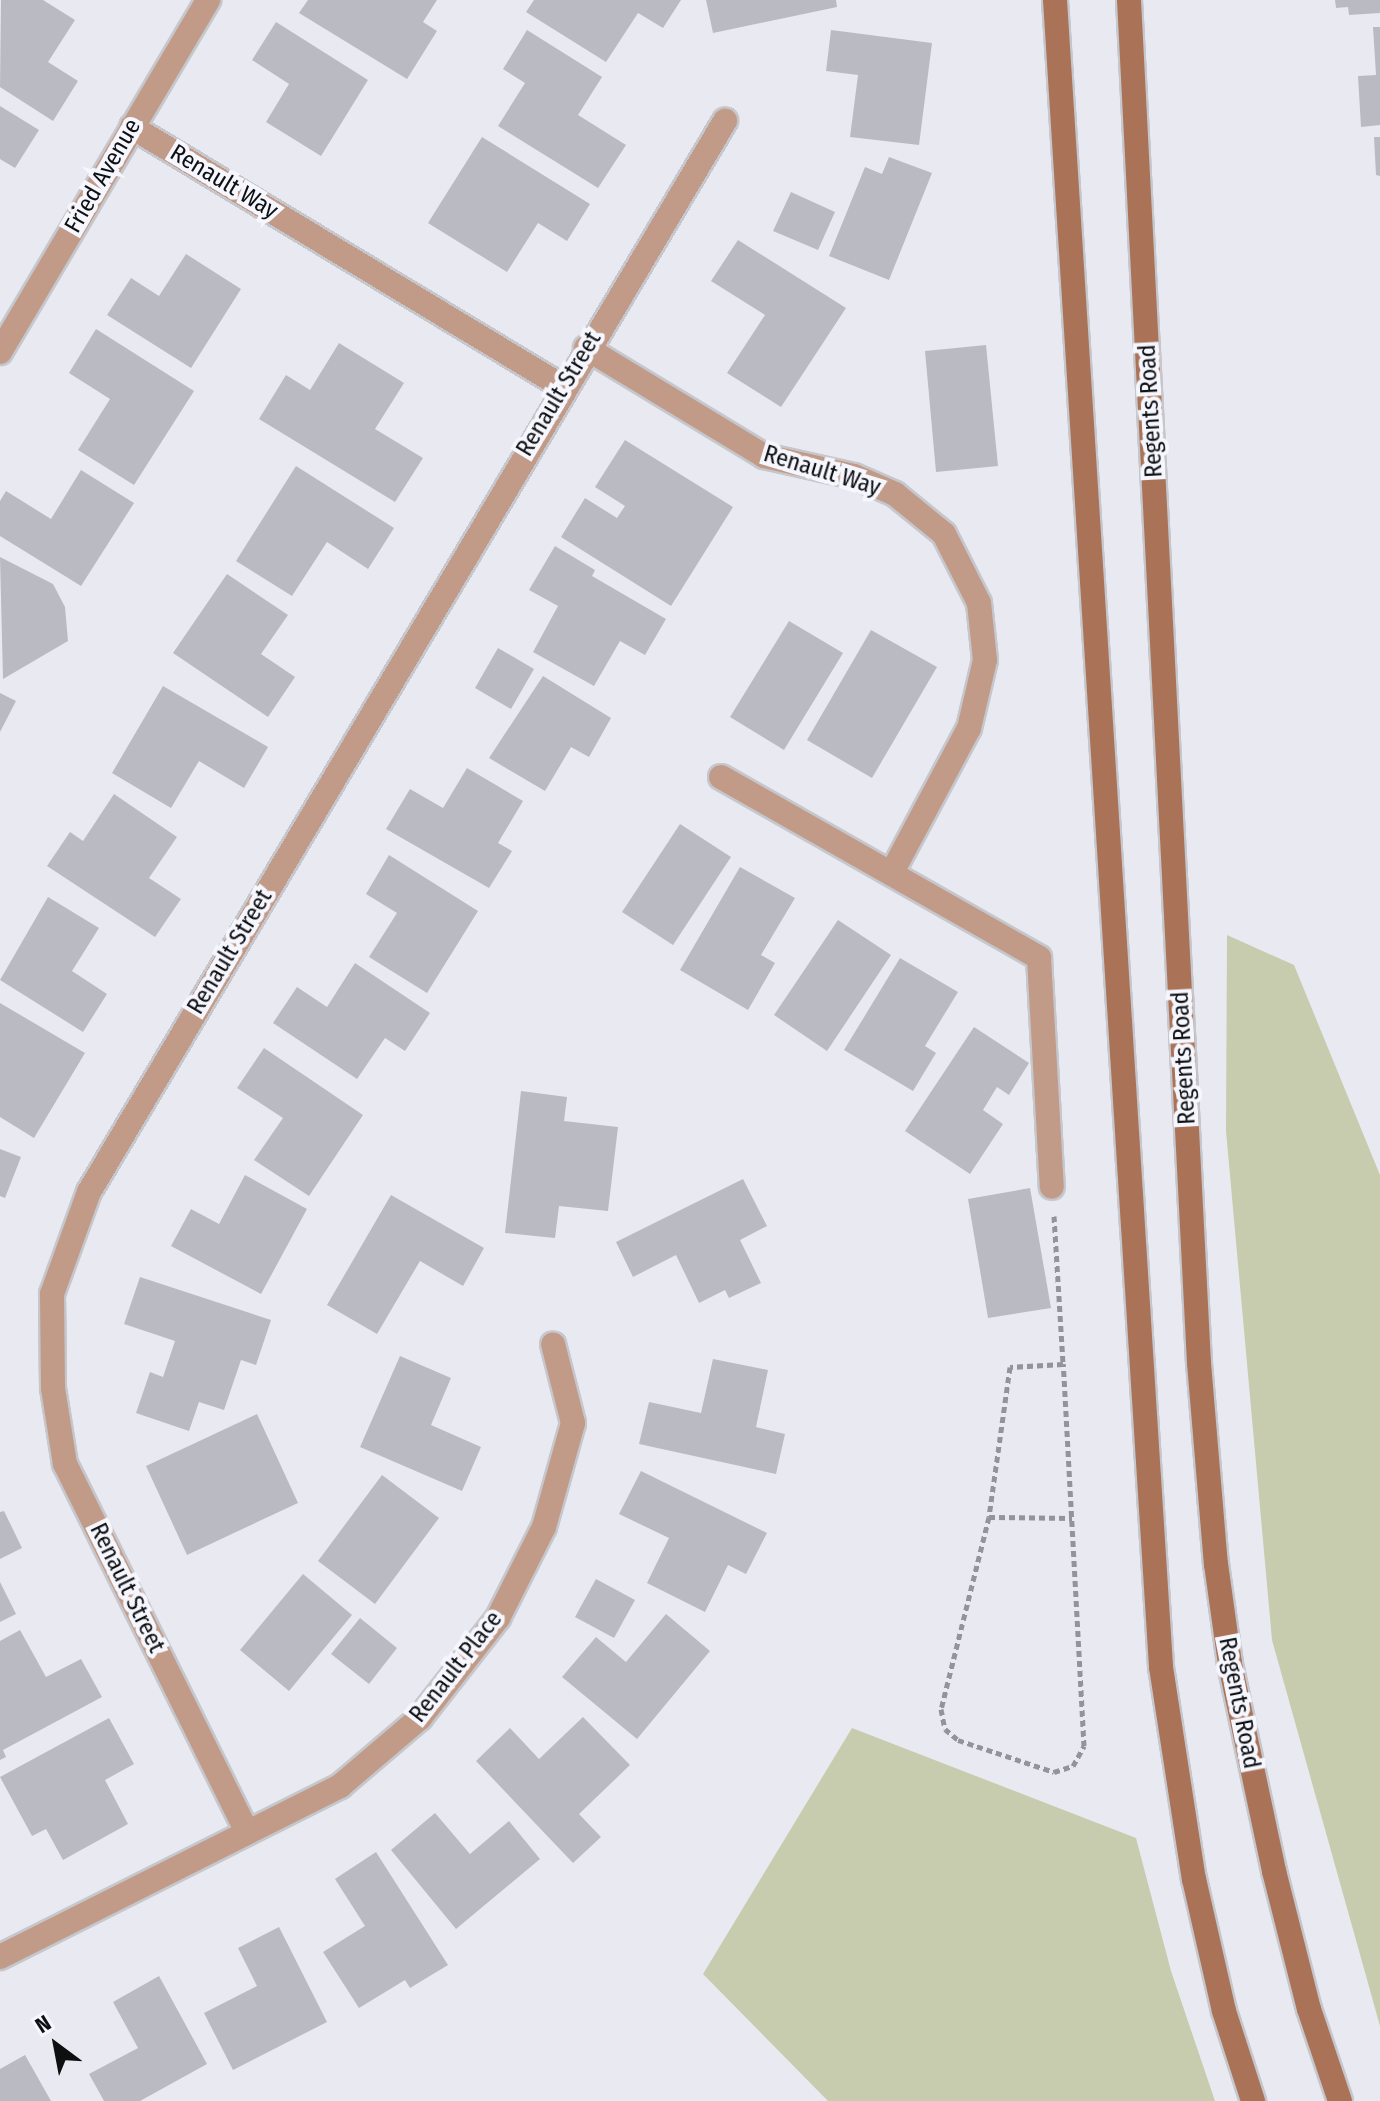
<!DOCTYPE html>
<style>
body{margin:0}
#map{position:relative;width:1380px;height:2101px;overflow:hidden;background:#e9eaf1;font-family:"Fira Sans Condensed",sans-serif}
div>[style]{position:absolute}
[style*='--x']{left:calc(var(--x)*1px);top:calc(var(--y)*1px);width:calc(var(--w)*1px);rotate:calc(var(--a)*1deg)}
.green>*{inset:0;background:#c7ccae}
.building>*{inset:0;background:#babbc2}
.path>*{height:5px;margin-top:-2.5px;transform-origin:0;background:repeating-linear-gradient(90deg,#939499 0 6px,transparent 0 10px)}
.roads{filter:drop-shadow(2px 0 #c6c7cd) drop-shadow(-2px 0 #c6c7cd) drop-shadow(0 2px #c6c7cd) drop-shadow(0 -2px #c6c7cd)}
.street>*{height:24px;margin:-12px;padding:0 12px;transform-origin:12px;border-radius:12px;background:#c19b87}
.secondary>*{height:24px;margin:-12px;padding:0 12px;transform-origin:12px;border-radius:12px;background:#aa7357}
span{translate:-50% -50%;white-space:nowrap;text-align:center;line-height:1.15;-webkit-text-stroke:8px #f6f7fe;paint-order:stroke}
.street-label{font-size:24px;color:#0e0f11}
.north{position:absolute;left:16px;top:2005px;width:80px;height:80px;-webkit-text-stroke:6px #f6f7fe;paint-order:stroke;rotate:328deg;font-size:22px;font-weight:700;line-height:32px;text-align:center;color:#0e0f11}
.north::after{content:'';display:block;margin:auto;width:28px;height:36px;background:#0e0f11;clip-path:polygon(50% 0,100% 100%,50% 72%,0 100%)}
</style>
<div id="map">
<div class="green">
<div style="clip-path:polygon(1227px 935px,1294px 965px,1380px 1175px,1380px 2026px,1272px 1640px,1226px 1131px)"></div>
<div style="clip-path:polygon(852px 1728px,1136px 1838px,1171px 1971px,1215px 2101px,828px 2101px,703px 1974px)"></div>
</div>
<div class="building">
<div style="clip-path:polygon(1px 0,43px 0,75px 20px,48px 62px,78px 81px,53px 121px,0 87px)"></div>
<div style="clip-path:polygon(308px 0,437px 0,423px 22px,437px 31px,407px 79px,299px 13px)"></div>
<div style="clip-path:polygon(534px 0,681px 0,663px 28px,638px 13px,606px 62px,526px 12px)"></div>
<div style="clip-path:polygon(706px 0,836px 0,837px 7px,713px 33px)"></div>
<div style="clip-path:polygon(1335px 0,1380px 0,1380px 13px,1349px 15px,1348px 7px,1336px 8px)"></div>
<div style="clip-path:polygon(276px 22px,368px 80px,321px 156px,266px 122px,289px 84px,252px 60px)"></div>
<div style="clip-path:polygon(1373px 27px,1380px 27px,1380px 125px,1361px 127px,1358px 76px,1376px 75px)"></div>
<div style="clip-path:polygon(527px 30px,602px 77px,578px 115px,626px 145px,598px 188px,498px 126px,525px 83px,503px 69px)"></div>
<div style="clip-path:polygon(831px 30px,932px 43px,919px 145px,850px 137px,858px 75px,826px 71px)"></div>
<div style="clip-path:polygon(0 106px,39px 130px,15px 168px,0 159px)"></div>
<div style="clip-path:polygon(482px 137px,590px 204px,567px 241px,538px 223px,507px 272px,428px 223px)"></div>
<div style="clip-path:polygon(1374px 137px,1380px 137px,1380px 176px,1376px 175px)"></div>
<div style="clip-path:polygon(889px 157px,932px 173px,889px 280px,829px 256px,865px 167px,882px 174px)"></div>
<div style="clip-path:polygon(791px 192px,835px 212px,818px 250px,773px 231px)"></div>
<div style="clip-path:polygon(738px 240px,846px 308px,781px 407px,727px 373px,765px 315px,711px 281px)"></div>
<div style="clip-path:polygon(186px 254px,241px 289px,191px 368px,107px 315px,131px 278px,159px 296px)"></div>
<div style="clip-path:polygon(96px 329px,194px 391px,134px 485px,78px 450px,110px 399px,69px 373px)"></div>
<div style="clip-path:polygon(339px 343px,404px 383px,375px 429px,423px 458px,395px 502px,259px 419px,286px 375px,310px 390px)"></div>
<div style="clip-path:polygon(986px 345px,998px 466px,936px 472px,925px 351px)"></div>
<div style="clip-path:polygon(625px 440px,733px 507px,671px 606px,561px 537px,585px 498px,617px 518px,625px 506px,595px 487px)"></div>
<div style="clip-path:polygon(296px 466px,394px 528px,368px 569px,327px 542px,292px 596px,236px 561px)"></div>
<div style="clip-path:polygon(81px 470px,134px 503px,81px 586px,0 536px,0 501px,6px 491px,51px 519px)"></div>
<div style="clip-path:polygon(555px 546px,595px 570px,592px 576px,666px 619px,645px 655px,620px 641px,594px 686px,533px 652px,558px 606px,529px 590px)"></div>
<div style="clip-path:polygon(0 557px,53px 584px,65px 607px,68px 641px,3px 679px)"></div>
<div style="clip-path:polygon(227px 574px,288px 615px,261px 654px,295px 677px,268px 717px,173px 653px)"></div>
<div style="clip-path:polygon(789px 621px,843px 653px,784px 750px,730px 717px)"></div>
<div style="clip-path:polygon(871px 630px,937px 667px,872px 778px,807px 740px)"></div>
<div style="clip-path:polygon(498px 648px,534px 669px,511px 709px,475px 688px)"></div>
<div style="clip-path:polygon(543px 676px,611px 718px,589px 757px,571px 747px,545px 791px,489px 758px)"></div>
<div style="clip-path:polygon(163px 686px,268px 747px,244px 788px,199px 761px,171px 808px,112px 773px)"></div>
<div style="clip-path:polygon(0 693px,16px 701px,0 732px)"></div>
<div style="clip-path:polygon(467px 768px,523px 801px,498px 843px,512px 851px,489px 888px,386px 829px,410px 789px,443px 808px)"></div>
<div style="clip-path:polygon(114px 794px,177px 837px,149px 878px,181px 899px,155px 937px,47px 866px,70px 832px,83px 841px)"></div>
<div style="clip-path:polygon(680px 824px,731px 857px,673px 945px,622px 912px)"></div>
<div style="clip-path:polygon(389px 855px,478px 911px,427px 993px,369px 957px,397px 913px,366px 894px)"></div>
<div style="clip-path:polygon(740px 867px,795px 898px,761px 955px,775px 963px,748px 1010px,680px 970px)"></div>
<div style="clip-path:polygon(48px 897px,99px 928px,72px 971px,107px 994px,83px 1032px,0 980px)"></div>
<div style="clip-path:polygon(838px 920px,891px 955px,827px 1051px,774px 1015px)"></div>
<div style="clip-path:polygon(900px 958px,958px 992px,925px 1046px,936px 1053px,913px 1091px,844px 1050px)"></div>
<div style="clip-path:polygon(355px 963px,430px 1013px,405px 1051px,385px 1038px,357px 1079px,273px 1023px,297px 987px,327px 1007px)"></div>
<div style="clip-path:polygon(0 1003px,85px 1053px,34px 1138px,0 1117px)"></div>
<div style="clip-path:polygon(974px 1027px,1029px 1063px,1009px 1095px,997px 1087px,983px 1110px,1003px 1124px,970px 1174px,905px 1131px)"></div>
<div style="clip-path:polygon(264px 1048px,363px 1115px,309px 1196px,254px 1160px,283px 1118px,237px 1088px)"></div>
<div style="clip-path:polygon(521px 1091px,567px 1097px,564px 1121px,618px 1127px,608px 1211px,559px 1206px,555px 1238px,505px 1233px)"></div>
<div style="clip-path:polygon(0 1149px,21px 1157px,5px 1198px,0 1196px)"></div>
<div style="clip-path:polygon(245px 1175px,307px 1209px,261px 1294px,171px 1246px,191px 1209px,219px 1224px)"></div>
<div style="clip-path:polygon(743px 1179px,767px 1226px,740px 1240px,761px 1283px,729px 1298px,725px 1290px,699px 1303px,676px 1255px,633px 1277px,616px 1242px)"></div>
<div style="clip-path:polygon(1030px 1188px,1051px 1308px,988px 1318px,968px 1199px)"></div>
<div style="clip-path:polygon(391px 1195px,484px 1248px,463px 1286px,420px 1261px,377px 1334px,327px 1305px)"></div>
<div style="clip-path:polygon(140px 1277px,271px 1320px,256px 1365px,241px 1360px,224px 1410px,199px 1402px,189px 1431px,136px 1413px,150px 1372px,163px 1377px,175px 1341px,124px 1324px)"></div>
<div style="clip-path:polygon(400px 1356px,451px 1378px,431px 1425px,481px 1447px,462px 1491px,360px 1447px)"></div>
<div style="clip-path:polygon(713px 1359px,768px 1370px,756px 1427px,785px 1434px,776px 1474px,639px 1444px,649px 1402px,701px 1413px)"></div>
<div style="clip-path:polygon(257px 1414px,298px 1503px,187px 1555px,146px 1466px)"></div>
<div style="clip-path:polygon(641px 1471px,767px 1533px,746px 1574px,728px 1565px,705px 1612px,647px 1583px,669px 1538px,619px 1514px)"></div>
<div style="clip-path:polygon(382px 1475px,439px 1518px,375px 1604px,318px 1561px)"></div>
<div style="clip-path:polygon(4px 1511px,22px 1548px,0 1559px,0 1512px)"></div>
<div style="clip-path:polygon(303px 1574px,352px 1615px,289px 1691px,240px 1650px)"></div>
<div style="clip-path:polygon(596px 1579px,635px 1600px,614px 1638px,575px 1617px)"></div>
<div style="clip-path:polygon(0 1582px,16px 1614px,0 1622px)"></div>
<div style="clip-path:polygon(666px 1614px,710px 1651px,637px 1739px,562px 1677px,596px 1637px,626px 1662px)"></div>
<div style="clip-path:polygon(360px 1618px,397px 1648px,369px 1684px,331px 1654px)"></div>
<div style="clip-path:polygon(20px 1630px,46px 1677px,81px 1659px,102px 1697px,3px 1750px,6px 1757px,0 1760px,0 1641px)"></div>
<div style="clip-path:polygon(583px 1717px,630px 1765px,579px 1814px,601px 1837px,573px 1863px,476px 1761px,510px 1728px,539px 1759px)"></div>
<div style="clip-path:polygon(109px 1718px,134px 1764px,105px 1780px,128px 1824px,63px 1860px,46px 1829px,32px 1836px,0 1777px)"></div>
<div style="clip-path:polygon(435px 1813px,470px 1854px,509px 1821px,540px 1859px,456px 1929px,391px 1850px)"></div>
<div style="clip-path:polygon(376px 1852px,448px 1965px,410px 1988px,405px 1980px,359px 2008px,323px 1952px,365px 1926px,335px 1879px)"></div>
<div style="clip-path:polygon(279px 1927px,327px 2022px,233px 2070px,204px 2013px,257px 1986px,238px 1948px)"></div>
<div style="clip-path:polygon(159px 1976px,207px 2064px,140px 2101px,104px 2101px,89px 2074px,138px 2048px,113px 2002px)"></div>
<div style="clip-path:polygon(25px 2055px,51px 2101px,0 2101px,0 2069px)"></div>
</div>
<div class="path">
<div style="--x:1054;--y:1216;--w:148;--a:86.5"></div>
<div style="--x:1063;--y:1364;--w:53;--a:176.8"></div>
<div style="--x:1010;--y:1367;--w:151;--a:98"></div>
<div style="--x:989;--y:1517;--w:198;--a:104"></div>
<div style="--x:941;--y:1709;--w:20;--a:79"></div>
<div style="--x:945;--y:1729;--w:17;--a:40"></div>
<div style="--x:958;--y:1740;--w:101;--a:18.4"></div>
<div style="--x:1054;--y:1772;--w:20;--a:-18"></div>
<div style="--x:1073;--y:1766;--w:23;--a:-61"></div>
<div style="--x:1084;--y:1746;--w:383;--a:-93.1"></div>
<div style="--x:989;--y:1517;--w:83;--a:0.7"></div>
</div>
<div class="roads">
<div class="street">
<div style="--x:132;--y:127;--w:503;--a:31.1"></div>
<div style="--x:586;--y:348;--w:208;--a:31.2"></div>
<div style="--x:764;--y:456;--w:92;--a:12.5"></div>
<div style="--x:854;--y:476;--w:45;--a:23.7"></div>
<div style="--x:895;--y:494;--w:63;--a:39.2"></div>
<div style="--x:944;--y:534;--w:77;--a:63.1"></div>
<div style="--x:979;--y:603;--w:57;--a:84"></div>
<div style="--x:985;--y:660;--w:70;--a:103.2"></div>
<div style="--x:969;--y:728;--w:163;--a:118.1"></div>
<div style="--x:0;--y:352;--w:409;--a:-59.4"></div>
<div style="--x:721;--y:777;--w:366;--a:29.6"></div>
<div style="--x:1039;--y:958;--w:229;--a:86.8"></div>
<div style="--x:247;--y:1832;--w:411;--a:-116.3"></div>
<div style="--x:65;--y:1464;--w:77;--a:-99"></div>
<div style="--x:53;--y:1388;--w:94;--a:-90.6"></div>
<div style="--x:52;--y:1294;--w:109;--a:-70.1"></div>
<div style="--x:89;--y:1192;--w:1246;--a:-59.3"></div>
<div style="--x:0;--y:1957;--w:381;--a:-26.7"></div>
<div style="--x:340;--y:1786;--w:105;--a:-40.4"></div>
<div style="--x:420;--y:1718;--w:127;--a:-52"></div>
<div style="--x:498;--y:1618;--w:102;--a:-63.2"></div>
<div style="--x:544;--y:1527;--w:108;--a:-74.4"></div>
<div style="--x:573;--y:1423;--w:81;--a:-104.2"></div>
</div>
<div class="secondary">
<div style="--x:1055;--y:0;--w:1670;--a:86.36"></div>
<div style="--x:1161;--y:1667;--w:215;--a:81.2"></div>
<div style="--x:1194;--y:1879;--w:135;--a:77.2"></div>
<div style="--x:1224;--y:2011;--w:95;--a:72.1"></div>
<div style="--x:1129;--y:0;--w:1365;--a:87.06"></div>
<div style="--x:1199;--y:1363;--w:202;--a:85.2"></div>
<div style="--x:1216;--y:1564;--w:101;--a:82"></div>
<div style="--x:1230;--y:1664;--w:212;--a:78"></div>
<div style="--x:1274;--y:1871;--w:142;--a:75.8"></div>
<div style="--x:1309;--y:2009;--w:97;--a:71.4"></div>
</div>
</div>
<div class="street-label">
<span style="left:103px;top:176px;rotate:-60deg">Fried Avenue</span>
<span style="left:224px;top:182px;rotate:31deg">Renault Way</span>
<span style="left:559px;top:394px;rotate:-59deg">Renault Street</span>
<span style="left:1151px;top:411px;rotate:-93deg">Regents Road</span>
<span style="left:822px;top:471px;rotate:17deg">Renault Way</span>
<span style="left:230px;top:952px;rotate:-59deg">Renault Street</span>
<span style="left:1184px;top:1058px;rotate:-93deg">Regents Road</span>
<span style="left:127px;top:1588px;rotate:64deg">Renault Street</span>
<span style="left:456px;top:1667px;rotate:-52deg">Renault Place</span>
<span style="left:1239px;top:1703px;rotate:79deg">Regents Road</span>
</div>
<div class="north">N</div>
</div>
